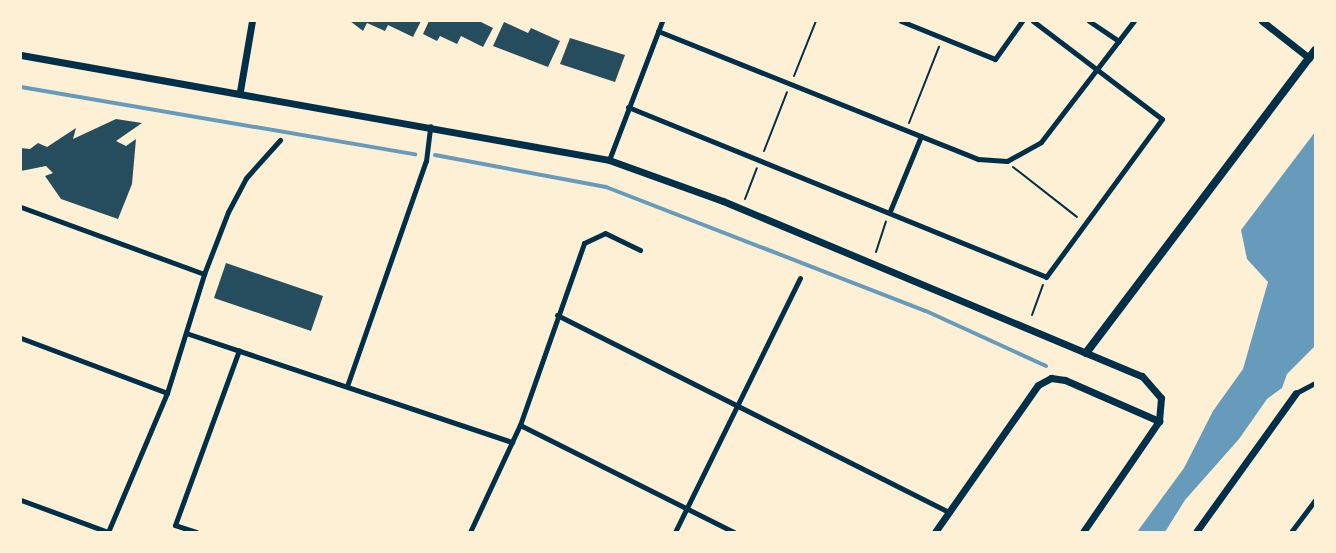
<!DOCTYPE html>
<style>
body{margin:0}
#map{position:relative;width:1336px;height:553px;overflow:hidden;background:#fdf0d5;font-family:Karla,sans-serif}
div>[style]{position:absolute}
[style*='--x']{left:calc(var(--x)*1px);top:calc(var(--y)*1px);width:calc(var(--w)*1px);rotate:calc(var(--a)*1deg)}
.water>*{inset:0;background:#669bbc}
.stream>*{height:4px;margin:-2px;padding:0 2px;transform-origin:2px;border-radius:2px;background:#669bbc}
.building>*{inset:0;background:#264d5e}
.path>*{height:2px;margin:-1px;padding:0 1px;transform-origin:1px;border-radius:1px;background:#003049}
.minor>*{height:5px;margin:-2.5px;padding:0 2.5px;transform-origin:2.5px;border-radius:2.5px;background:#003049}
.tertiary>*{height:7px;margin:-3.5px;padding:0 3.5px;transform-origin:3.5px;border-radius:3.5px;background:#003049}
.secondary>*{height:8px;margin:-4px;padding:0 4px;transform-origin:4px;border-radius:4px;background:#003049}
span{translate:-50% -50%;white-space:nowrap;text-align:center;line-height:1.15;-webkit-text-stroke:4.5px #fdf0d5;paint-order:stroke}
.frame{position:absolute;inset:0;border:22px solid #fdf0d5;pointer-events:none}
</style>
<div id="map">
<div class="water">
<div style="clip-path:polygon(1315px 132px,1315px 346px,1287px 374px,1282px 388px,1267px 399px,1239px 439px,1185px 500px,1165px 532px,1137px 532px,1184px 468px,1213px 411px,1243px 369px,1268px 282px,1247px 259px,1241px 230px)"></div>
</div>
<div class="stream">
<div style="--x:21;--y:87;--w:400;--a:9.7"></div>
<div style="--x:435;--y:155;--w:174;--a:10.6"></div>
<div style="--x:606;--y:187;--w:343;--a:21.2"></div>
<div style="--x:926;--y:311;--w:132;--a:24.6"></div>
</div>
<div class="building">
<div style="clip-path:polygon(350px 21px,421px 21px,413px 37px,388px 25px,385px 31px,367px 23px,363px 31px)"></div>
<div style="clip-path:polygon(429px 21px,479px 21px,493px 28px,483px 47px,461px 36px,457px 44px,440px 36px,437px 41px,423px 34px)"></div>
<div style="clip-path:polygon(504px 22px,528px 33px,531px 28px,560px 41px,548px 67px,493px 46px)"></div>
<div style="clip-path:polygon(570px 38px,625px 55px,615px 82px,560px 64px)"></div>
<div style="clip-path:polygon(116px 119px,142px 123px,116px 141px,126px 146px,136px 139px,132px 184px,118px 219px,61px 199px,45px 176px,53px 173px,46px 166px,21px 171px,21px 148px,30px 149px,38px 143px,47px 147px,76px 128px,73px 139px)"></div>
<div style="clip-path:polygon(226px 263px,323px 296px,311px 331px,214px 298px)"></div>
</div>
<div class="path">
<div style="--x:794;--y:76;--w:59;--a:-68.2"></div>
<div style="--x:909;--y:123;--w:82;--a:-68.5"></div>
<div style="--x:764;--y:151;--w:63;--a:-68.7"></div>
<div style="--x:1013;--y:167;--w:81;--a:38"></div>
<div style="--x:745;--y:199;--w:33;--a:-69"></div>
<div style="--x:876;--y:252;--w:32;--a:-72"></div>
<div style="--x:1032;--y:315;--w:32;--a:-70"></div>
</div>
<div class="minor">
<div style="--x:901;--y:21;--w:101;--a:22"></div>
<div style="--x:995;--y:59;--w:47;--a:-54.6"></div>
<div style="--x:1089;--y:21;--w:36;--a:34"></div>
<div style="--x:658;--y:31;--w:345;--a:21.8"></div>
<div style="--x:978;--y:159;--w:29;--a:4"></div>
<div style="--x:1007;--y:161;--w:39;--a:-29"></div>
<div style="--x:1041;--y:142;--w:153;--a:-52.5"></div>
<div style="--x:628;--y:107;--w:451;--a:22.1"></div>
<div style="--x:1046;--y:277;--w:196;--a:-53.7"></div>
<div style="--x:1162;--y:119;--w:162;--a:-142.8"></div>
<div style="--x:609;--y:160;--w:149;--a:-69.1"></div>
<div style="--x:21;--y:207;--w:195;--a:20.1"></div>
<div style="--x:890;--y:211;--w:81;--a:-67.5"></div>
<div style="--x:557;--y:315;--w:439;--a:26.7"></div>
<div style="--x:186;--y:333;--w:344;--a:18.5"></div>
<div style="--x:21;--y:338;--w:156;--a:20.6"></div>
<div style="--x:347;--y:386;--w:238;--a:-70.7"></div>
<div style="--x:426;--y:161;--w:35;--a:-83"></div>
<div style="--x:1296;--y:393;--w:21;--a:-28"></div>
<div style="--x:520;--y:425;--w:239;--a:26.6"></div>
<div style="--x:21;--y:500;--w:93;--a:20.2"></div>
<div style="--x:108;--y:532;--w:151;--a:-67"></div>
<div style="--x:167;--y:393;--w:125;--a:-72.7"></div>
<div style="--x:204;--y:274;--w:66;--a:-68.8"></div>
<div style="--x:228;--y:212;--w:38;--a:-62"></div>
<div style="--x:246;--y:178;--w:51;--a:-48.2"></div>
<div style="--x:196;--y:532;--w:22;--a:-162"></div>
<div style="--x:175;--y:525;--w:186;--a:-69.9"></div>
<div style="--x:470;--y:532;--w:118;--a:-65"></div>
<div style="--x:520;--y:425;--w:193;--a:-70.6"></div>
<div style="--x:584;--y:243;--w:23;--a:-25"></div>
<div style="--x:605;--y:233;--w:39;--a:26"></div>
<div style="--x:675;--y:532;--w:283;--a:-63.8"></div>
<div style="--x:1291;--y:532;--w:40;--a:-53"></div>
</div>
<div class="tertiary">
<div style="--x:1262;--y:21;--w:60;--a:38.2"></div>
<div style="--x:21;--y:55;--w:597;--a:10.12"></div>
<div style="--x:609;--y:160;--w:121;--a:19.8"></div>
<div style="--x:723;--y:201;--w:454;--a:22.7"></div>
<div style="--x:1142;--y:376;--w:29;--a:49"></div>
<div style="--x:1161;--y:398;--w:23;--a:95"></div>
<div style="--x:1159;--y:421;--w:135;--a:124.4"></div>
<div style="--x:240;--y:91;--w:71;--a:-80.3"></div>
<div style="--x:935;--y:532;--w:179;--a:-55"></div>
<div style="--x:1038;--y:385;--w:15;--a:-28"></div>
<div style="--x:1051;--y:378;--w:14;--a:8"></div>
<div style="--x:1065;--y:380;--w:103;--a:23.6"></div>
<div style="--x:1196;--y:532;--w:171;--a:-54.3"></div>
</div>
<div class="secondary">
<div style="--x:1086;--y:353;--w:380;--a:-52.9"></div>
</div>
<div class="frame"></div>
</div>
